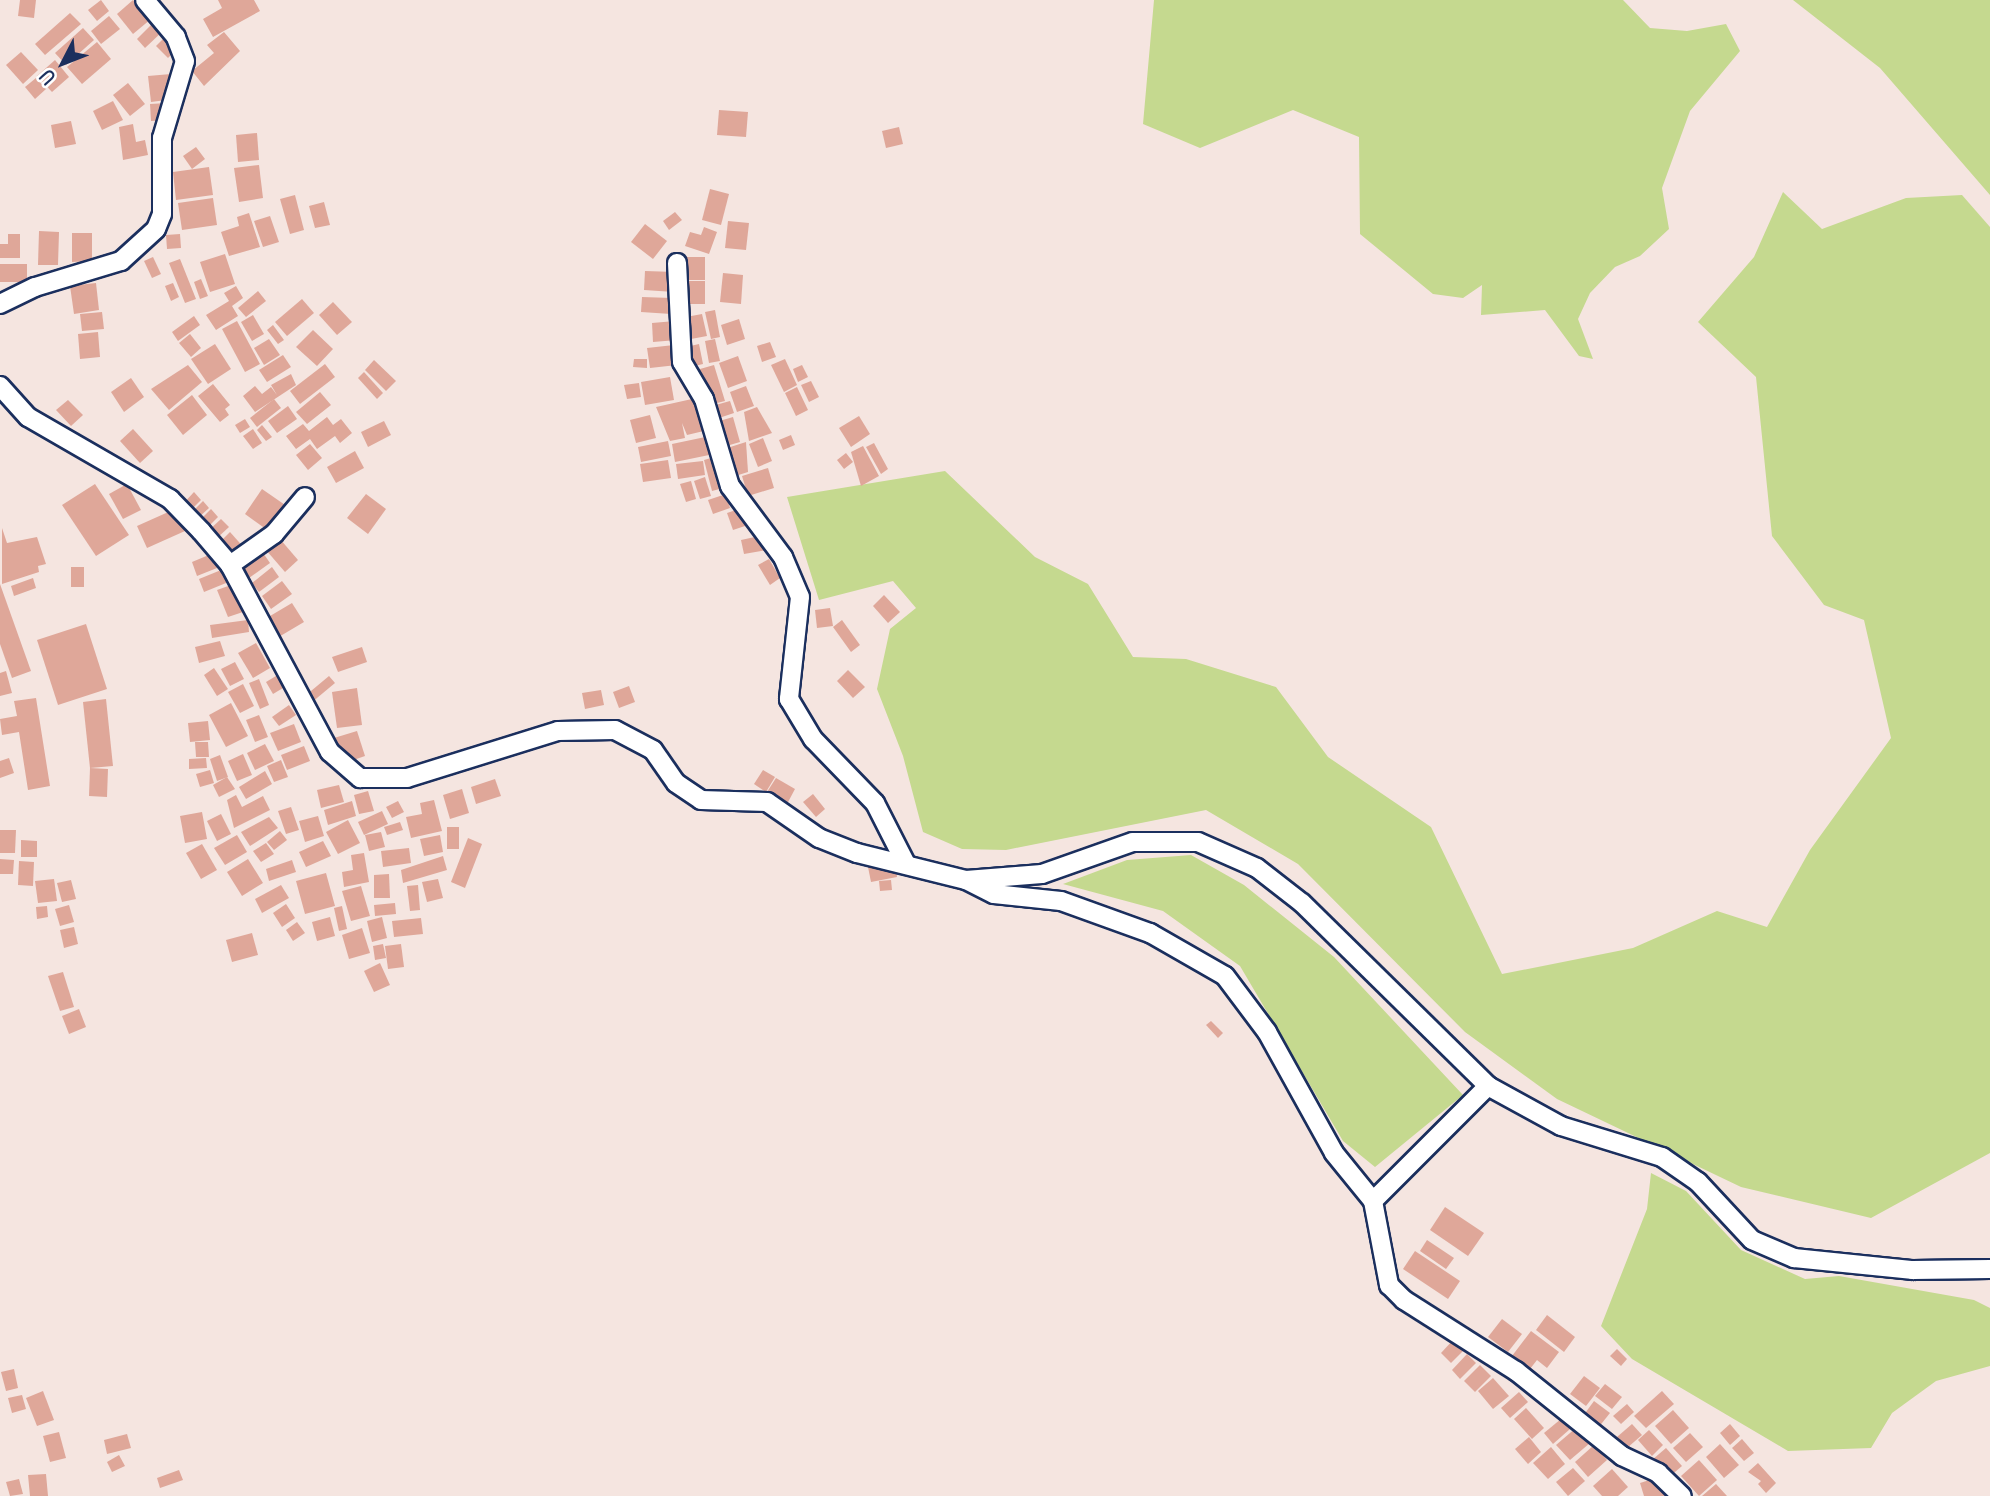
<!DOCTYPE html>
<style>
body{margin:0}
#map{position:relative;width:1990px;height:1496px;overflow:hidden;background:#f5e5e0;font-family:Delius,sans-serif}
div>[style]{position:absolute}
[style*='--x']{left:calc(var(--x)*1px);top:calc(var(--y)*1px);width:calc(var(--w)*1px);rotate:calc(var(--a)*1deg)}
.green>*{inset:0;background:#c5d98f}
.building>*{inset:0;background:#dfa799}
.roads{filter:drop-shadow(2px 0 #1b2f5e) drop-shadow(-2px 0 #1b2f5e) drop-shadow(0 2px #1b2f5e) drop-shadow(0 -2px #1b2f5e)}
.street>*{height:18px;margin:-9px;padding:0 9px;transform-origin:9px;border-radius:9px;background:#fff}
span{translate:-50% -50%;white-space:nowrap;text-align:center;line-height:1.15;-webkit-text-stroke:5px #fff;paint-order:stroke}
.north{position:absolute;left:28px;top:28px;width:70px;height:70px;-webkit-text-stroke:5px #fff;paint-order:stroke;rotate:228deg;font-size:19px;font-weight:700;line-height:28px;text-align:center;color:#1b2f5e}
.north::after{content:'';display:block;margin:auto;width:24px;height:32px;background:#1b2f5e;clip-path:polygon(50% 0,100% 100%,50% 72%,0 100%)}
</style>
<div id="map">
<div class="green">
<div style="clip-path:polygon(1154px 0,1623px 0,1650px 28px,1687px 31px,1726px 24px,1740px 51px,1690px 111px,1662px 188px,1669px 229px,1640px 256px,1615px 267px,1590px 293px,1578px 319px,1593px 359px,1579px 356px,1545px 310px,1481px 315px,1482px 285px,1463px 298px,1433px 294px,1360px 234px,1359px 137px,1293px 110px,1200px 148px,1143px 124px)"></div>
<div style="clip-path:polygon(1793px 0,1990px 0,1990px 195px,1880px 68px)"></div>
<div style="clip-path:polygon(1783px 192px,1822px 229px,1906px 198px,1962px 195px,1990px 227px,1990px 1153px,1871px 1218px,1741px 1187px,1557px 1099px,1465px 1032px,1298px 864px,1206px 810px,1006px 850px,962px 849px,923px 832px,903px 756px,877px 689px,890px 629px,916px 608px,893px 581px,819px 600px,787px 497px,945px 471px,1035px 557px,1088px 584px,1133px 657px,1186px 659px,1276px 687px,1328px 757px,1431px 827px,1502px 974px,1633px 948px,1717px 911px,1767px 927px,1810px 850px,1891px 738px,1864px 620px,1824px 605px,1772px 536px,1756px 377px,1698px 322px,1754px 257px)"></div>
<div style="clip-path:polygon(1191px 855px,1244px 885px,1334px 957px,1463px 1095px,1375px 1167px,1343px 1141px,1240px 966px,1163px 911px,1063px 884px,1127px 860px)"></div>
<div style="clip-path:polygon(1651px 1173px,1686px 1191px,1741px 1250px,1805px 1279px,1839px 1276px,1974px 1300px,1990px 1308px,1990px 1366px,1936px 1381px,1892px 1413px,1871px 1448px,1788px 1451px,1632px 1359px,1601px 1326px,1647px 1209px)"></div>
</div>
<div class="building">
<div style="clip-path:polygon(20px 0,36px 0,34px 18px,18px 16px)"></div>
<div style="clip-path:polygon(101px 0,109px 11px,97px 21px,88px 10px)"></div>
<div style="clip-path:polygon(133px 0,151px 19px,133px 34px,117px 14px)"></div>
<div style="clip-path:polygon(218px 0,254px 0,260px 11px,213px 37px,203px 19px,222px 8px)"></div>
<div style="clip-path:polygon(70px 13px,81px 24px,45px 55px,35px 44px)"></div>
<div style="clip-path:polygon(109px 16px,120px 29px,101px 44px,91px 31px)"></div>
<div style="clip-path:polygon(154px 22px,163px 31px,145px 48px,137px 39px)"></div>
<div style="clip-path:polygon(83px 28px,94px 40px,66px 65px,55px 53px)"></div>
<div style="clip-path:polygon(224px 32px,240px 51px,204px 86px,192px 71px,214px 53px,207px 45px)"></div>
<div style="clip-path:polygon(166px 36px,178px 48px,168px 58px,156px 46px)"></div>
<div style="clip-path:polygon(97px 42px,111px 59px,82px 84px,67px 67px)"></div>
<div style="clip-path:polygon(21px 52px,38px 70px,23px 84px,6px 65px)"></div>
<div style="clip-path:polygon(55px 60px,69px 77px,52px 92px,37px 76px)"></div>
<div style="clip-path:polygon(171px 74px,174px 99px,151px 102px,148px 76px)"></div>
<div style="clip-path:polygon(36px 78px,46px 89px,35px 99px,25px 87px)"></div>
<div style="clip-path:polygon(128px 83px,145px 104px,130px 116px,113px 95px)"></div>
<div style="clip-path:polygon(113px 101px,123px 120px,102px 130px,93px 111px)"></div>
<div style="clip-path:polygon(167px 103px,168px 120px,151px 121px,150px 104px)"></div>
<div style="clip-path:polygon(719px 110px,748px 112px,746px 137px,717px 135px)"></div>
<div style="clip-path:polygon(71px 121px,76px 144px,55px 148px,51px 125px)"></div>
<div style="clip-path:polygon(133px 124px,136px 142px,145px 140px,148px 155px,123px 160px,119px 127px)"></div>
<div style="clip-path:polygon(899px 127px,903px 144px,886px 148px,882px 131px)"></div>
<div style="clip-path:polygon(257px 133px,259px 160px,238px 162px,236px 135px)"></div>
<div style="clip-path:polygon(196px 147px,205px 159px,192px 169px,183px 156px)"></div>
<div style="clip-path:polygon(259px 165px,263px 198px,239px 202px,234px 168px)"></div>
<div style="clip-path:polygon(209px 167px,213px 195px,176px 200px,173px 172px)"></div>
<div style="clip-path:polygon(710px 189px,729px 194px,721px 225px,702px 220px)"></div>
<div style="clip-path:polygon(295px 195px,304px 230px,290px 234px,280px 199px)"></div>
<div style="clip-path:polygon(213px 198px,217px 225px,182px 230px,178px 203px)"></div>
<div style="clip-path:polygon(324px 202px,330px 225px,315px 228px,309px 206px)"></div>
<div style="clip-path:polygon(675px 212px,682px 220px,669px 230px,663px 221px)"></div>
<div style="clip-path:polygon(249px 213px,260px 247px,229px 256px,221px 232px,239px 226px,237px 217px)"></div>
<div style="clip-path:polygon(270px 216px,279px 242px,263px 247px,254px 221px)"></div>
<div style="clip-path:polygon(728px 221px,749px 223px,746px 250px,725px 248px)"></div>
<div style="clip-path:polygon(645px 224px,667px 241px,653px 259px,631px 242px)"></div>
<div style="clip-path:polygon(704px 227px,717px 232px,709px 254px,685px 246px,690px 232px,701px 235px)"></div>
<div style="clip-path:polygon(39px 231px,59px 232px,58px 265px,38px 265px)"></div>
<div style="clip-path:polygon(72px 233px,92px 233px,92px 261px,72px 262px)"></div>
<div style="clip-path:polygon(8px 234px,20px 234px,20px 258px,0 258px,0 244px,8px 244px)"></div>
<div style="clip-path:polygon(180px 234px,181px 248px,167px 249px,166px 235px)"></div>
<div style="clip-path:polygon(225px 254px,235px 284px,210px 292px,200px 262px)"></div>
<div style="clip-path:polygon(153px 257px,161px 274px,152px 278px,144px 261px)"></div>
<div style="clip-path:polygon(682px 257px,705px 257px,705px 280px,683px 280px)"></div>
<div style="clip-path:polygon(180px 259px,196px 299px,185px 303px,169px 263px)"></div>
<div style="clip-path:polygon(0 264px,27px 264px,27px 282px,0 282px)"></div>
<div style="clip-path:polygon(645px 271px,675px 272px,674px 292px,644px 290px)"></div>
<div style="clip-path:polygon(723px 273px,743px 275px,741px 304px,720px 302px)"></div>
<div style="clip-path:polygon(201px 279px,208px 296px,200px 299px,194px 282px)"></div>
<div style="clip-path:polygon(681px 281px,705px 281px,705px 304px,682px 304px)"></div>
<div style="clip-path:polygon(96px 283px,99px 310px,74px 314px,70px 286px)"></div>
<div style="clip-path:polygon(173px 283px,179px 297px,171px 301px,165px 286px)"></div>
<div style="clip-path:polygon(236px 286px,243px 298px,232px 306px,238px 316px,216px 330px,206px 315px,229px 301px,224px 293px)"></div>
<div style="clip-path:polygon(258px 291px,266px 301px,246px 317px,238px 308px)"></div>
<div style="clip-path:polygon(642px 297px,672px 298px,671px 314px,641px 312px)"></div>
<div style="clip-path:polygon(302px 299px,314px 313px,287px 336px,275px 322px)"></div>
<div style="clip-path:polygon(333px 302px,352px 322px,337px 335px,319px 315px)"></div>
<div style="clip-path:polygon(715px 310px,720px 337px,711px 339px,705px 312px)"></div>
<div style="clip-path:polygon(102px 312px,104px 329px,82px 331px,80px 314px)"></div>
<div style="clip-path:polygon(702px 314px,707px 336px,691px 339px,686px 317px)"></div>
<div style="clip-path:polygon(253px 315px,264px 334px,252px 341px,241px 322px)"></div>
<div style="clip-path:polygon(194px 316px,200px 325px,178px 341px,172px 332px)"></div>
<div style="clip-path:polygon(739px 319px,745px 339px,727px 345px,721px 325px)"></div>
<div style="clip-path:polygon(237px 321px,260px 364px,245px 372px,222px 329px)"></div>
<div style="clip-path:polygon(675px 321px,677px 340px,653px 342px,652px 323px)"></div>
<div style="clip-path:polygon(273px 325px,284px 340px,278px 344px,267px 330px)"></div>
<div style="clip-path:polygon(313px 330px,333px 349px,317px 366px,296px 347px)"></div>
<div style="clip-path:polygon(98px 332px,100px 357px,80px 359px,78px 334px)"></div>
<div style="clip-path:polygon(190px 334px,201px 348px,191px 357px,179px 343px)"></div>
<div style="clip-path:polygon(269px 339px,280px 355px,264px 365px,254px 348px)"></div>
<div style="clip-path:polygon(715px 339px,720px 361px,709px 363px,705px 341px)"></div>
<div style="clip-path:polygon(770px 342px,776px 357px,762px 362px,757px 346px)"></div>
<div style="clip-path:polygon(215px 344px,231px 369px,208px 384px,191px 359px)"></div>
<div style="clip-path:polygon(699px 344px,703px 364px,690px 367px,686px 347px)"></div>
<div style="clip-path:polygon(674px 345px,677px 365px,650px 368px,647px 348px)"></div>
<div style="clip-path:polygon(283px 355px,291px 367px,267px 382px,259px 370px)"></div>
<div style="clip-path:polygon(738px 356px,747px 381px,728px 388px,719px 363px)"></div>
<div style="clip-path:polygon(634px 359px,647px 359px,647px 368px,633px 367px)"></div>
<div style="clip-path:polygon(785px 359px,797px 385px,784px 392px,771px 365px)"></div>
<div style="clip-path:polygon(374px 360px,396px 381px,386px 391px,365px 370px)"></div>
<div style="clip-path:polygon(325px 364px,335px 377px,300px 404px,290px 391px)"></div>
<div style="clip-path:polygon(188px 365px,202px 382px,169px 410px,151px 389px)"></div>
<div style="clip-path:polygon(714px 365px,725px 401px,713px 404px,707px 383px,698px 386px,693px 371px)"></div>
<div style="clip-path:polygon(802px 365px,808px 377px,798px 382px,793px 369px)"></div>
<div style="clip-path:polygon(364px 372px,383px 393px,377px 399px,358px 378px)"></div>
<div style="clip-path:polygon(291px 374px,296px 385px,255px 412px,243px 396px,255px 386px,262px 394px,271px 387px,277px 395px,271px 385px)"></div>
<div style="clip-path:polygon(670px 377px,674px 400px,645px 405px,641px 382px)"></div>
<div style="clip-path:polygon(131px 378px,144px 397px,124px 412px,111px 392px)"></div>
<div style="clip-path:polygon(811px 381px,819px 397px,809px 402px,801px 385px)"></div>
<div style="clip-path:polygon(639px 383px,641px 397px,627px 399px,624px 385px)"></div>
<div style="clip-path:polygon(213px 384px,230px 405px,225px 409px,229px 415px,220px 422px,198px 396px)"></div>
<div style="clip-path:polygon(746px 386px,754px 406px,737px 412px,730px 392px)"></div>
<div style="clip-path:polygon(797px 387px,808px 410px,796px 416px,785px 393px)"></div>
<div style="clip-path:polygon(320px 392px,331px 405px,307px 424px,296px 412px)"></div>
<div style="clip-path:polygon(192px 395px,207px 415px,183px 435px,167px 415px)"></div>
<div style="clip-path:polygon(701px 397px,708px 430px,687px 435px,682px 423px,685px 438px,670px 441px,656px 407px)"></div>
<div style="clip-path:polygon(274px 399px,281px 408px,257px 427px,250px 418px)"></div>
<div style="clip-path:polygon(68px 400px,83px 415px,71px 426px,56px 410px)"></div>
<div style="clip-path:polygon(730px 401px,734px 413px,716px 419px,712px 406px)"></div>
<div style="clip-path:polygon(288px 406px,297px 419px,277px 433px,268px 421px)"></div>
<div style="clip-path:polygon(757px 407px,772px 433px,749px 441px,744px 412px)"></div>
<div style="clip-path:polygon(650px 415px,656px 438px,636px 443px,630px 420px)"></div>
<div style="clip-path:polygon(859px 416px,870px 434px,851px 447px,839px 428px)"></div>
<div style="clip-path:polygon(327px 417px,333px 425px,341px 419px,352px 433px,340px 443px,335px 436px,317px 449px,310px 439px,296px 449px,286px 436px,303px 424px,309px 431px)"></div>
<div style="clip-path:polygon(733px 417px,740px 442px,723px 447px,716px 422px)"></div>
<div style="clip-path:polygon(245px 419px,250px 427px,240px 433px,235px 425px)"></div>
<div style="clip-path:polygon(384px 421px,391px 435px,368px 447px,361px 432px)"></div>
<div style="clip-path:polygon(262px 425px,272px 437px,266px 441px,257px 430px)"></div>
<div style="clip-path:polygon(133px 429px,153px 451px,140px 463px,120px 441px)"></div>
<div style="clip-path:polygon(253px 429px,262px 443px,253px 449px,243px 436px)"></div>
<div style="clip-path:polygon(791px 435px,795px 445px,783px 450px,779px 440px)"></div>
<div style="clip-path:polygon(710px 436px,714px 454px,675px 462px,672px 444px)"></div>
<div style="clip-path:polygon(763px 438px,772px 461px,758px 467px,749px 444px)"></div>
<div style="clip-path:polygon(668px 441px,671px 456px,641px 462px,638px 447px)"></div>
<div style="clip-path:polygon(746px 442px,748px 472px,732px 477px,724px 449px)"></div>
<div style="clip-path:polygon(874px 443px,888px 469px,881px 474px,866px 447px)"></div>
<div style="clip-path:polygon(310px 444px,322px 458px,308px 470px,296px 455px)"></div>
<div style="clip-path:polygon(863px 446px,879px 476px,861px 486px,851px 452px)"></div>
<div style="clip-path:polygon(355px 451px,364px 468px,336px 483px,327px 467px)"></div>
<div style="clip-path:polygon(846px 453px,853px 462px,844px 469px,837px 460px)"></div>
<div style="clip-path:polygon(718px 456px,727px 487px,712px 491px,704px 460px)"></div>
<div style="clip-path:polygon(668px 460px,671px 478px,643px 482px,640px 464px)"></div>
<div style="clip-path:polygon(703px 461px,705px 475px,678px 479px,676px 464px)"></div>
<div style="clip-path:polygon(768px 468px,774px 488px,748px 496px,742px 476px)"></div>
<div style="clip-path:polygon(705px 477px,711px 496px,700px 499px,694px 481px)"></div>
<div style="clip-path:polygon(691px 481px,696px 499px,686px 502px,680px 484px)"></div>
<div style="clip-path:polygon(95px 484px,129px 535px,96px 556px,62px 505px)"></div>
<div style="clip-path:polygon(127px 484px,141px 510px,123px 519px,109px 494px)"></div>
<div style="clip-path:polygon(262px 489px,288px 507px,270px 532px,245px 514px)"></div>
<div style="clip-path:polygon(194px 492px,201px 500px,189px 512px,182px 505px)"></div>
<div style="clip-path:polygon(366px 494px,386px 509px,368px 534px,347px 518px)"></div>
<div style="clip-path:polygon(726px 494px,730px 508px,713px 514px,708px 500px)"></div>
<div style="clip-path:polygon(203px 501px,209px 508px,197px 519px,191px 513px)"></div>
<div style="clip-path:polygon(742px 508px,748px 525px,733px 530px,727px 513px)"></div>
<div style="clip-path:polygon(175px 509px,185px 531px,147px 548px,137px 526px)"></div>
<div style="clip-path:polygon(211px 509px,218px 517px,206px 529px,199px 521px)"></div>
<div style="clip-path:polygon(221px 519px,229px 527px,216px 539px,208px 531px)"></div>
<div style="clip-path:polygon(2px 528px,7px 543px,37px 537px,46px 564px,38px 566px,39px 572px,2px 584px)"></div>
<div style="clip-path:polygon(230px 532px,246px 550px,235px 559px,220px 542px)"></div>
<div style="clip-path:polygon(764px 535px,767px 550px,744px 554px,741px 540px)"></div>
<div style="clip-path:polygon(280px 539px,298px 560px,285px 572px,266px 550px)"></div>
<div style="clip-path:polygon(261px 550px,270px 563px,249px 578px,239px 565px)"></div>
<div style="clip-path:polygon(216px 552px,222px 566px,197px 576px,192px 562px)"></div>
<div style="clip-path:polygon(769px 559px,780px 578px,770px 585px,758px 565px)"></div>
<div style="clip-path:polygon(71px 567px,84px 567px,84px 587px,71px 587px)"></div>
<div style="clip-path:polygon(272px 567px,279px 577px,259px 592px,252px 583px)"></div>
<div style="clip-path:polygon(226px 568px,231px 581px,204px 592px,199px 579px)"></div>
<div style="clip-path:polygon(33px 578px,36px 588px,14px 596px,11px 586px)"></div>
<div style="clip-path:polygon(282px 581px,292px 594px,271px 609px,262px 596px)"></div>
<div style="clip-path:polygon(0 584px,31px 671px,12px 678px,0 644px)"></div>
<div style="clip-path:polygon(231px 585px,243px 612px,228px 617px,217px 590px)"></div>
<div style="clip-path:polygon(884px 595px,900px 612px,888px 623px,873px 606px)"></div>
<div style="clip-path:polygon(292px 603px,304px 622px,277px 638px,265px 619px)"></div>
<div style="clip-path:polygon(830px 608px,833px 626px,817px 628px,815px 610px)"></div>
<div style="clip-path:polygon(248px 620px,249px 632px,212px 638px,210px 625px)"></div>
<div style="clip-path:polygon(842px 620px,860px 645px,851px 652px,833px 627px)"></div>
<div style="clip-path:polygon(86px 624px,107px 689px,58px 705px,37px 640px)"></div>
<div style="clip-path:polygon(220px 641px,225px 656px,199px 663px,195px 647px)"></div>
<div style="clip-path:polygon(256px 643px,270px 668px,253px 678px,238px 653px)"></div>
<div style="clip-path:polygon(362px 647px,367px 662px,338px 672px,332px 657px)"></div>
<div style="clip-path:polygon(235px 662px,244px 679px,230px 686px,221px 669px)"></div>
<div style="clip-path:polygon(214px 668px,228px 689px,217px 696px,204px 675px)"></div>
<div style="clip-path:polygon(848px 670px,865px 687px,853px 698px,837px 681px)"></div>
<div style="clip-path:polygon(6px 671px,12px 693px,0 696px,0 673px)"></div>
<div style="clip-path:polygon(281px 673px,288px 685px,273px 694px,266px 682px)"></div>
<div style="clip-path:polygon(329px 676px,335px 683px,311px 703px,305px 696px)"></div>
<div style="clip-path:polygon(259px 679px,269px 705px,260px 709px,249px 683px)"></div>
<div style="clip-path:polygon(243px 684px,254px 706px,240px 713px,228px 692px)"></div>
<div style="clip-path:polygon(629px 686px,635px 702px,619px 708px,613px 692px)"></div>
<div style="clip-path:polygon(357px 688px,362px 725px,337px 728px,332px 692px)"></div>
<div style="clip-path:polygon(601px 690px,604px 705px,585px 709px,582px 693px)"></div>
<div style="clip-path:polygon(36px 698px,50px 786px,28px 790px,19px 732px,2px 735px,0 719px,17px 716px,14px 701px)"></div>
<div style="clip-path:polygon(106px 699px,113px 766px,90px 768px,83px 702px)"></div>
<div style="clip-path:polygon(231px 703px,248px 736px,226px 747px,209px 715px)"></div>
<div style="clip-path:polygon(289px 705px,296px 715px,279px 726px,272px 717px)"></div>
<div style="clip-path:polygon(259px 715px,268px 737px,255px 742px,246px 720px)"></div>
<div style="clip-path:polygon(208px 721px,210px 740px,190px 742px,188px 723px)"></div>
<div style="clip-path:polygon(294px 724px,301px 742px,278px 751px,270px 733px)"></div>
<div style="clip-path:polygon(357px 731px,365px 756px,342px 764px,334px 738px)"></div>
<div style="clip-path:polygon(195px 742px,208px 742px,209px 757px,196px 757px)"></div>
<div style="clip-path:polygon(265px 744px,274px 761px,255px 770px,247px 753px)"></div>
<div style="clip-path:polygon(304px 746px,310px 761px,287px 770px,281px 755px)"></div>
<div style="clip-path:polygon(243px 754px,252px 775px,237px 781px,228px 761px)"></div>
<div style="clip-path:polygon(220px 755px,228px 777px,217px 781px,210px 759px)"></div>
<div style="clip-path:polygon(9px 758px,14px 773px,0 778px,0 761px)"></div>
<div style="clip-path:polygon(206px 758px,207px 768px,189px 769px,189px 759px)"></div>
<div style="clip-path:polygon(281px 760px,288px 777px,274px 782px,267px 766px)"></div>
<div style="clip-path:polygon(90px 768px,108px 769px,107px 797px,89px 796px)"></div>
<div style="clip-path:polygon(210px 770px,214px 783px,200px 787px,196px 774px)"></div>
<div style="clip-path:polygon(763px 770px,775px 777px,766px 792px,754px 784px)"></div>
<div style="clip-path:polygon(265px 771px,272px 784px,246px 799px,239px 787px)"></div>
<div style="clip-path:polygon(227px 777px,235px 789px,219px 797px,213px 785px)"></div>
<div style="clip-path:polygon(776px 778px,795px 789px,787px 804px,767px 792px)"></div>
<div style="clip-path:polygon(495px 779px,501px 796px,476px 804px,471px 787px)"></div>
<div style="clip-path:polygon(339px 785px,344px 802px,321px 808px,317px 790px)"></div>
<div style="clip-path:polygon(462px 789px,469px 813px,450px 819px,443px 795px)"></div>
<div style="clip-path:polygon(368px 791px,374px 811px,359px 814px,354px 795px)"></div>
<div style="clip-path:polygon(813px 794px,825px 809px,816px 817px,803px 802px)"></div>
<div style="clip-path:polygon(236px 795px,242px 807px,263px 796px,270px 810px,234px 828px,227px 800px)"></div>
<div style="clip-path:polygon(434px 800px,442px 831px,411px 838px,406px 817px,422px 814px,420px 803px)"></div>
<div style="clip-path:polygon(352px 801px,356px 816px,328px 825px,324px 810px)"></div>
<div style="clip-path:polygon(398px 801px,404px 812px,392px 818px,386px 807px)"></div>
<div style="clip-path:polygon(291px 807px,299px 830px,286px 834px,278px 811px)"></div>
<div style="clip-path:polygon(382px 811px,388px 824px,364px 835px,358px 822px)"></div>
<div style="clip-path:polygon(202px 812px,207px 839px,185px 843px,180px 816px)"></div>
<div style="clip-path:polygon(221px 814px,231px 834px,217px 841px,207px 821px)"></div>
<div style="clip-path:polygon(318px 816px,324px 836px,305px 842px,299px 821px)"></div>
<div style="clip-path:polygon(269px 817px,278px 828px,250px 846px,241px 832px)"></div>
<div style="clip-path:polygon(348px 820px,360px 843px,338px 854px,326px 832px)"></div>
<div style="clip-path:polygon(400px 822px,403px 830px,387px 835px,384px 827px)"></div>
<div style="clip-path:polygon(447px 827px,459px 827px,459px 849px,447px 849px)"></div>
<div style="clip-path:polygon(0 830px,16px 830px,15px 853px,0 853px)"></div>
<div style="clip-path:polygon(280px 831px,287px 840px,274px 850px,267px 842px)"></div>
<div style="clip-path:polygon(381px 832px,385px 847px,369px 851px,365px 835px)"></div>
<div style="clip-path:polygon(237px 835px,247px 852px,225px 865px,214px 848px)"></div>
<div style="clip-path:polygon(440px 835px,443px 852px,424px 856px,420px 839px)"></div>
<div style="clip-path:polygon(468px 838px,482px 844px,465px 888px,451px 882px)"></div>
<div style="clip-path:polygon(21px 840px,37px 841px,37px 857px,21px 857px)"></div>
<div style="clip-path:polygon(323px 841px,331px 856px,306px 867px,299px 852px)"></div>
<div style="clip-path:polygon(266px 843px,274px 854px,261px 862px,253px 851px)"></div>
<div style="clip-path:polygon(202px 844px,217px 870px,201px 879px,186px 853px)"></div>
<div style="clip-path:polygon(409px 848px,411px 863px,383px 867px,381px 851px)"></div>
<div style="clip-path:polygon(364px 853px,369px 882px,344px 887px,342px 872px,353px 870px,351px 855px)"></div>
<div style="clip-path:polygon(443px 856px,447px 870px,403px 883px,401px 870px)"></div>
<div style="clip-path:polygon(0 859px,14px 860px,13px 874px,0 874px)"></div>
<div style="clip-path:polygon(248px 859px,263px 883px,242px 896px,227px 872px)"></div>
<div style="clip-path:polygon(292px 860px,296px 872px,269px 881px,266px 869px)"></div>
<div style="clip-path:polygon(19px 861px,34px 862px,33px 886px,18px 885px)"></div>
<div style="clip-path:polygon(895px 862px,897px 877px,871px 882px,868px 867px)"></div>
<div style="clip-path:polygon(326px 873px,335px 906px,305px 914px,296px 881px)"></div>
<div style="clip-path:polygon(389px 874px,390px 898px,374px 898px,374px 875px)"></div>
<div style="clip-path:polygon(54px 879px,57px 901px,38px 903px,35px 881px)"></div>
<div style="clip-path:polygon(438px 879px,443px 898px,427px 902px,422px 882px)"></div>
<div style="clip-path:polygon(71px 880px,76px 899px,62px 902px,57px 883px)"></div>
<div style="clip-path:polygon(891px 880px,892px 890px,880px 891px,879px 881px)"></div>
<div style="clip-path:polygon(281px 885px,289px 898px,262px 913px,255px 899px)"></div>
<div style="clip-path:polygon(418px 885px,420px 910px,410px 911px,407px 886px)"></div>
<div style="clip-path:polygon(361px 886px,370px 916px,351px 921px,342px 891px)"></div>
<div style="clip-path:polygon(395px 903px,396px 914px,375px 916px,374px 905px)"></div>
<div style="clip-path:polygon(286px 904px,295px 918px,282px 927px,273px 913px)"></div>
<div style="clip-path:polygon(69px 905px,74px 922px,60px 926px,55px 909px)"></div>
<div style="clip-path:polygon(47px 906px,48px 917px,37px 919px,36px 907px)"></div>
<div style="clip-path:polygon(342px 906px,347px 929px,339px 931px,334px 908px)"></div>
<div style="clip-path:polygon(330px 917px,335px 936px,317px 941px,312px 922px)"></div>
<div style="clip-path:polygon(382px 917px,387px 938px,372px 942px,367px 921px)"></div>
<div style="clip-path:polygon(421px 918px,423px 934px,394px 937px,392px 921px)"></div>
<div style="clip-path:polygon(297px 922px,305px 933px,293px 941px,286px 930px)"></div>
<div style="clip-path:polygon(74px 927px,78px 944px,64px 948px,60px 930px)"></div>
<div style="clip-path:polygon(362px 928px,370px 953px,349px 959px,342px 935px)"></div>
<div style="clip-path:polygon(252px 933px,258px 955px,232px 962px,226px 940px)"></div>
<div style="clip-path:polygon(383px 944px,386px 958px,375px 960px,373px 946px)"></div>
<div style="clip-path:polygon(401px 944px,404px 967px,388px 969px,385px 946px)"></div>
<div style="clip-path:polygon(380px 963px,390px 985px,374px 992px,364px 971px)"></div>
<div style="clip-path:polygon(63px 972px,74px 1007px,60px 1011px,48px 976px)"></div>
<div style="clip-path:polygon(79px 1009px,86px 1027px,69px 1034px,62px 1016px)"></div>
<div style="clip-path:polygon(1211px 1021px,1223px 1033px,1218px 1038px,1206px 1025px)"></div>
<div style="clip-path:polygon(1445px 1207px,1484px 1233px,1468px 1256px,1430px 1230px)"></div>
<div style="clip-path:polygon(1427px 1240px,1454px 1258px,1446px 1269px,1420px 1251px)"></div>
<div style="clip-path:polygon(1415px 1251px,1460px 1281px,1448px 1299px,1403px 1269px)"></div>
<div style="clip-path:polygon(1547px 1315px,1575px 1337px,1564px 1352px,1536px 1330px)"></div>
<div style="clip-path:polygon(1502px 1319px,1522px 1334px,1508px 1352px,1488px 1337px)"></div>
<div style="clip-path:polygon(1531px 1331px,1559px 1352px,1547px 1368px,1537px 1360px,1530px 1369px,1512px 1356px)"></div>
<div style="clip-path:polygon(1454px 1339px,1464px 1350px,1451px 1363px,1441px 1353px)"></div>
<div style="clip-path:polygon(1617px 1349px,1627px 1359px,1621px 1366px,1610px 1356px)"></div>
<div style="clip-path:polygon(1467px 1354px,1476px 1363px,1460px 1379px,1452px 1370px)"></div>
<div style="clip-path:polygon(1480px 1365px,1491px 1376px,1475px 1392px,1464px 1381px)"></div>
<div style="clip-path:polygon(14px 1369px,18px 1388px,6px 1391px,1px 1372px)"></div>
<div style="clip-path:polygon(1584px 1376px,1600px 1388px,1586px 1406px,1570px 1394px)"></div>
<div style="clip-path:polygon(1493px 1378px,1509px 1396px,1493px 1409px,1478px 1391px)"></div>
<div style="clip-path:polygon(1605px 1384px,1622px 1397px,1612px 1409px,1595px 1396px)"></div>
<div style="clip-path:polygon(43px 1391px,54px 1420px,37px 1426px,26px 1398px)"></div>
<div style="clip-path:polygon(1662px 1391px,1674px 1404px,1646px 1428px,1634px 1416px)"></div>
<div style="clip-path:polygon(1519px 1392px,1528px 1402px,1510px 1418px,1501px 1408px)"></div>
<div style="clip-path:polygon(22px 1395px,26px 1409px,12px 1413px,8px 1398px)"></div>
<div style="clip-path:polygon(1594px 1401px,1610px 1413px,1598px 1428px,1583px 1416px)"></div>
<div style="clip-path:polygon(1627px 1404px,1634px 1412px,1621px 1424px,1613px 1416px)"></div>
<div style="clip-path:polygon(1526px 1408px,1544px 1428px,1532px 1439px,1514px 1419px)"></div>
<div style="clip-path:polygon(1673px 1410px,1689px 1428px,1671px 1444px,1655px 1426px)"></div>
<div style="clip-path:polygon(1561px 1419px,1570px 1429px,1553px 1444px,1544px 1433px)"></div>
<div style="clip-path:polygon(1632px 1424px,1642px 1435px,1627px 1448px,1617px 1437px)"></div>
<div style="clip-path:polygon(1730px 1424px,1740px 1436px,1730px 1445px,1720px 1433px)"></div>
<div style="clip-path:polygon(1577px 1427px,1590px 1443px,1570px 1460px,1556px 1445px)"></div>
<div style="clip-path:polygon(1649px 1430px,1663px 1445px,1652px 1456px,1638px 1440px)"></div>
<div style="clip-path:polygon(59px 1432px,66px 1458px,50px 1462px,43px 1436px)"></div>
<div style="clip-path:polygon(1690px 1433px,1703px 1447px,1686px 1462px,1673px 1448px)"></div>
<div style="clip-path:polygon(127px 1434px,131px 1448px,107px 1454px,104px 1440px)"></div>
<div style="clip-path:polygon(1529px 1437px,1541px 1452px,1528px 1464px,1515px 1449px)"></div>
<div style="clip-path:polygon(1742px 1439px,1754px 1453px,1744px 1461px,1732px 1448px)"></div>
<div style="clip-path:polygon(1720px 1444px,1739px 1465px,1724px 1478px,1706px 1457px)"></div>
<div style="clip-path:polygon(1594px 1445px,1607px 1460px,1588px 1477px,1575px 1462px)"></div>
<div style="clip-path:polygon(1551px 1447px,1565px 1464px,1548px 1479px,1533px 1463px)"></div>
<div style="clip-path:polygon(1666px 1448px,1682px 1466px,1668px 1478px,1652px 1460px)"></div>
<div style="clip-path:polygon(119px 1455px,125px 1466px,112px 1472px,107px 1462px)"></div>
<div style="clip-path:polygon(1699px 1460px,1717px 1480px,1699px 1496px,1681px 1476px)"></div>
<div style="clip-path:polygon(1758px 1463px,1776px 1483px,1766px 1493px,1758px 1484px,1761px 1481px,1748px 1472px)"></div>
<div style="clip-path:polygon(1573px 1468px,1585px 1481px,1568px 1496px,1556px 1482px)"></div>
<div style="clip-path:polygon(1612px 1469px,1628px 1487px,1618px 1496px,1602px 1496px,1593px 1486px)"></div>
<div style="clip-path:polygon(179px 1470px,183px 1480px,160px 1488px,157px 1478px)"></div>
<div style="clip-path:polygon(46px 1474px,48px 1496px,30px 1496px,28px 1475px)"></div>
<div style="clip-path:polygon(1659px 1477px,1670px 1496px,1644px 1496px,1640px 1483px)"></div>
<div style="clip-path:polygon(19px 1479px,23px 1494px,10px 1496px,6px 1482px)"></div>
<div style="clip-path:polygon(1716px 1484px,1727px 1496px,1702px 1496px)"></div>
</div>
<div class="roads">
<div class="street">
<div style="--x:677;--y:263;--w:99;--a:87.1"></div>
<div style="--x:682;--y:362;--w:43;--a:59.3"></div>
<div style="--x:704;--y:399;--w:91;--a:73.4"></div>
<div style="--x:730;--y:486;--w:89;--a:53.3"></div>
<div style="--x:783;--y:557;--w:43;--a:67"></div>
<div style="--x:800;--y:597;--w:103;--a:96.2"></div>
<div style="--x:789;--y:699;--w:47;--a:59"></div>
<div style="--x:813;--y:739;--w:89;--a:45.9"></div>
<div style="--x:875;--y:803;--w:66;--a:63"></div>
<div style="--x:0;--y:304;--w:39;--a:-26"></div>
<div style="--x:35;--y:287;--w:90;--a:-16.8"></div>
<div style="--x:121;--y:261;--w:47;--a:-42.4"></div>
<div style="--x:156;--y:229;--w:16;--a:-68"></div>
<div style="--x:162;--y:214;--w:76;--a:-90"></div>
<div style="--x:162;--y:138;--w:80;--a:-73.4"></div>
<div style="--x:185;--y:61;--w:26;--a:-111"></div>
<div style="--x:176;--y:37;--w:48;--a:-130"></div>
<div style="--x:0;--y:386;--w:42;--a:47.9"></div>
<div style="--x:28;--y:417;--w:164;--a:30"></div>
<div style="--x:170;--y:499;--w:45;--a:45.9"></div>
<div style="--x:201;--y:531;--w:45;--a:49.5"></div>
<div style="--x:230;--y:565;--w:212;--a:61.9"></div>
<div style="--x:330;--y:752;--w:40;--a:41"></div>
<div style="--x:360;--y:778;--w:47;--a:0"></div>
<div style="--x:407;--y:778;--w:158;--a:-17.3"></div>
<div style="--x:558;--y:731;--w:57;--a:-1"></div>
<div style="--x:615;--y:730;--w:43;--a:27.8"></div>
<div style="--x:653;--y:750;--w:40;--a:55.1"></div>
<div style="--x:676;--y:783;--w:30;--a:34"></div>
<div style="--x:701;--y:800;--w:66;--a:1.7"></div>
<div style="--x:767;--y:802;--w:63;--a:34.7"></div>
<div style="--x:819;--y:838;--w:41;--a:21.5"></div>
<div style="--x:857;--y:853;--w:112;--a:13.9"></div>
<div style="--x:966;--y:880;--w:31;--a:27"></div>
<div style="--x:994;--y:894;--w:67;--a:6"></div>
<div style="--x:1061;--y:901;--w:95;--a:19.8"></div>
<div style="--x:1150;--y:933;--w:86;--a:29.8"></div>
<div style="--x:1225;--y:976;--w:70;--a:53.1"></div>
<div style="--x:1267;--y:1032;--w:138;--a:61"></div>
<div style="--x:1334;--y:1153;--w:62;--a:50.9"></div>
<div style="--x:1373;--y:1201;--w:86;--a:79.2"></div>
<div style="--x:1389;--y:1285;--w:21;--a:45"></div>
<div style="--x:1404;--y:1300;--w:133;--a:32.4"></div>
<div style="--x:1516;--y:1371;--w:136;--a:38.7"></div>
<div style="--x:1622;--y:1456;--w:40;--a:25"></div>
<div style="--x:1658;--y:1473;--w:33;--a:44"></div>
<div style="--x:230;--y:565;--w:54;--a:-35.2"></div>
<div style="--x:274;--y:534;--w:48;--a:-50"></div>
<div style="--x:966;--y:880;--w:76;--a:-4.5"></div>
<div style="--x:1042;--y:874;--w:96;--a:-19.4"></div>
<div style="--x:1133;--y:842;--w:65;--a:0"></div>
<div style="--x:1198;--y:842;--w:64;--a:23.8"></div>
<div style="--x:1257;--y:868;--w:57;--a:37.9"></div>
<div style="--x:1302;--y:903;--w:261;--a:44.5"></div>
<div style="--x:1488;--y:1086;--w:83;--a:28.7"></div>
<div style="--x:1561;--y:1126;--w:106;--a:17.1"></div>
<div style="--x:1662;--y:1157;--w:44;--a:34.8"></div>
<div style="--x:1698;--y:1182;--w:79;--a:47"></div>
<div style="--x:1752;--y:1240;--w:46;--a:23.2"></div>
<div style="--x:1794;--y:1258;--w:120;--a:5.8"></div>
<div style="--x:1913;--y:1270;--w:77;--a:-0.7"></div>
<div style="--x:1373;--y:1201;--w:163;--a:-45"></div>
</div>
</div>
<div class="north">U</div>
</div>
